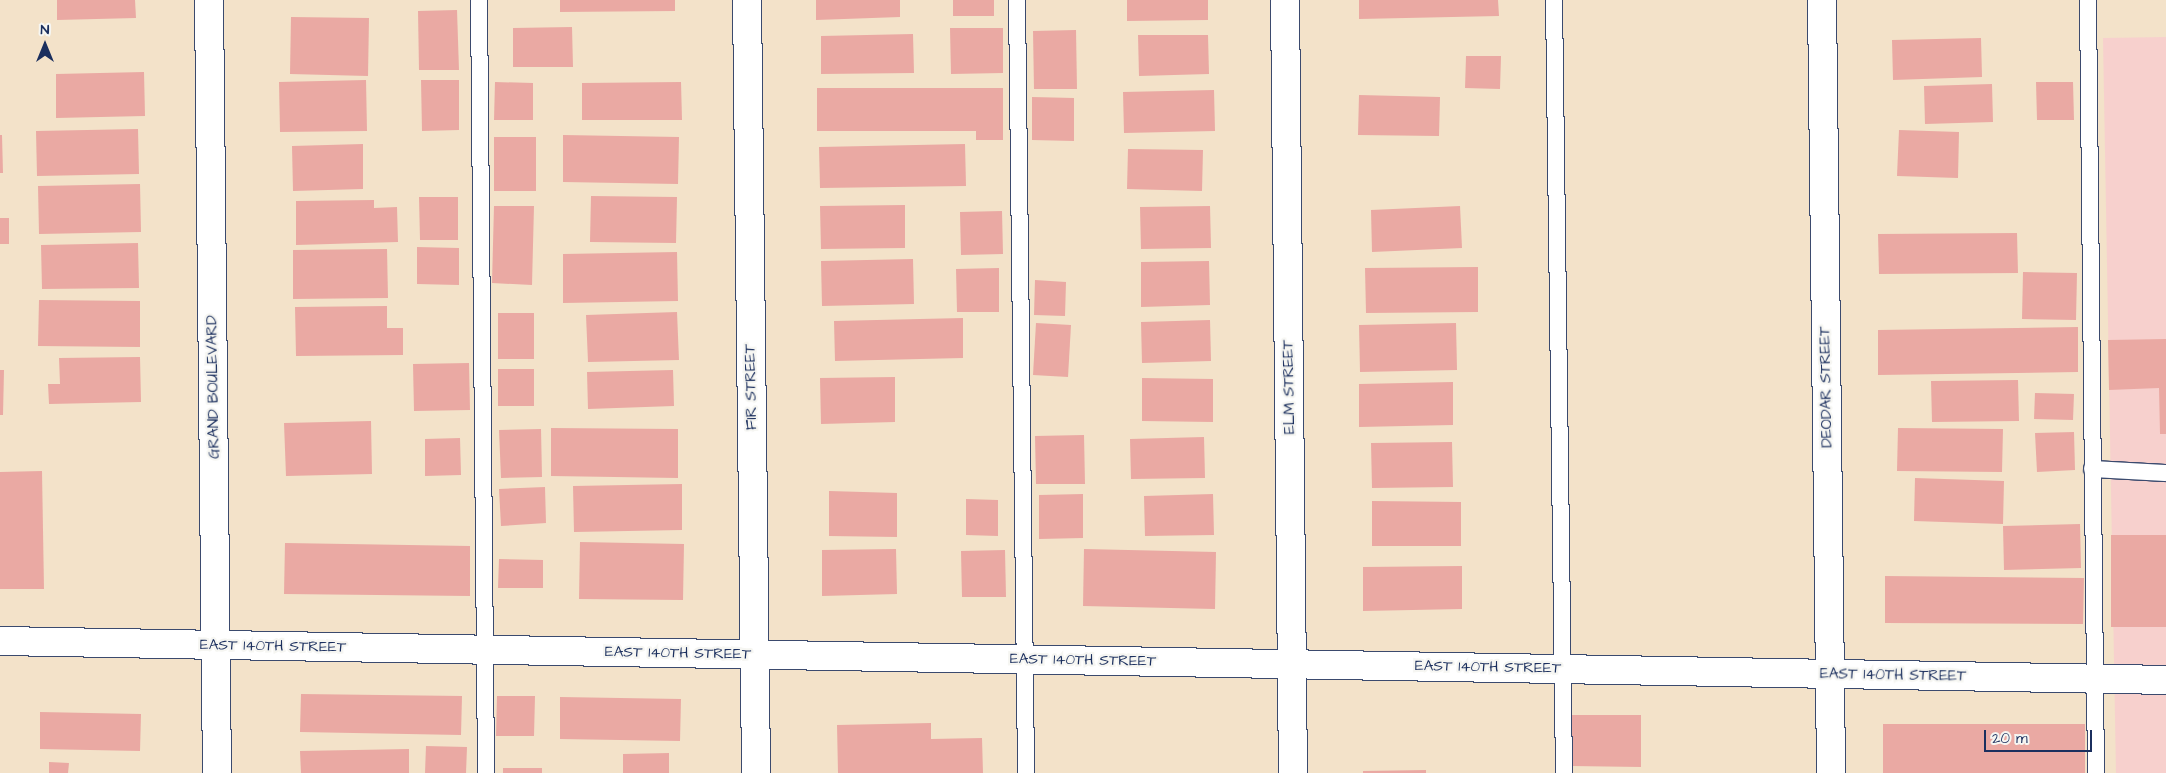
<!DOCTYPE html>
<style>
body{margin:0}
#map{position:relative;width:2166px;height:773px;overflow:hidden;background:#f3e2c9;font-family:"Architects Daughter",sans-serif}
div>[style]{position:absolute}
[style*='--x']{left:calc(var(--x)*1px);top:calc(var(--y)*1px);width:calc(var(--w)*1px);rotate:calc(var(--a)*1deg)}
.built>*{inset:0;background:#f7d0cd}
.building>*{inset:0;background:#eaa9a3}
.roads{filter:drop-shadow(1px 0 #3b4a6e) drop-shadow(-1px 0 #3b4a6e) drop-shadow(0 1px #3b4a6e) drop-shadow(0 -1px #3b4a6e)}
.service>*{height:16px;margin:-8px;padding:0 8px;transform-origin:8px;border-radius:8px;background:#fff}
.minor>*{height:28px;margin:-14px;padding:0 14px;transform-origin:14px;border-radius:14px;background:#fff}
span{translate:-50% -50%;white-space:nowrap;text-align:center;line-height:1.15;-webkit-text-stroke:4.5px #f6f6f2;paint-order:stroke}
.street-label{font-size:15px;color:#1b2f5e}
.north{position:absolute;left:20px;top:20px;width:50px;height:50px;-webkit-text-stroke:4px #f6f6f2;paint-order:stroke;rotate:0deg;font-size:14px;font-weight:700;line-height:20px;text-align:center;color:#1b2f5e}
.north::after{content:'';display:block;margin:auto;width:18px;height:22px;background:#1b2f5e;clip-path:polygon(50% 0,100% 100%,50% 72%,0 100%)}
.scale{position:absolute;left:1984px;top:730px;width:108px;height:22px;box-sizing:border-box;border:2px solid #1b2f5e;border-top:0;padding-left:6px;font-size:15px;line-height:18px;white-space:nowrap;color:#1b2f5e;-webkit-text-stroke:4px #f6f6f2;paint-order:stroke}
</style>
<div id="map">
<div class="built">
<div style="clip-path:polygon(2166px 37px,2166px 773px,2116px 773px,2103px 38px)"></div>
</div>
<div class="building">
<div style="clip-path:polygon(57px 0,135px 0,136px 18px,57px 20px)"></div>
<div style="clip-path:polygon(560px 0,675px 0,675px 11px,560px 12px)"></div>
<div style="clip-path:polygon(816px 0,900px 0,900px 17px,816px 20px)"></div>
<div style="clip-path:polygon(953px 0,994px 0,994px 16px,953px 16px)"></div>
<div style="clip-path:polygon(1127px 0,1208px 0,1208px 20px,1127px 21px)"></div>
<div style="clip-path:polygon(1359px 0,1498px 0,1499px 16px,1359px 19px)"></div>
<div style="clip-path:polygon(457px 10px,459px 70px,419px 70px,418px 11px)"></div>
<div style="clip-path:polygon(291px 17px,369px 18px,368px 76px,290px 74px)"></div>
<div style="clip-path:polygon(572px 27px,573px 67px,513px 67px,513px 28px)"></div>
<div style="clip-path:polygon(950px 28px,1003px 28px,1003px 73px,951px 74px)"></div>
<div style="clip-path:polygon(1076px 30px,1077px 89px,1034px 89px,1033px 31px)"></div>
<div style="clip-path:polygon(913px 34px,914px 73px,821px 74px,821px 36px)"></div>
<div style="clip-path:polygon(1138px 35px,1208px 35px,1209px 74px,1139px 76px)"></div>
<div style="clip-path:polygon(1981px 38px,1982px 77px,1893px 80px,1892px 40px)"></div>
<div style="clip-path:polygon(1466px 56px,1501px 56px,1500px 89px,1465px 88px)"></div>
<div style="clip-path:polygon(144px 72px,145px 116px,56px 118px,56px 74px)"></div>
<div style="clip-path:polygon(366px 80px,367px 131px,280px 132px,279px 82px)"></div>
<div style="clip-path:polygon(421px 80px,459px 80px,459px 130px,422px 131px)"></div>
<div style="clip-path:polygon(495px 82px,533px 83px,533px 120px,494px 120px)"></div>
<div style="clip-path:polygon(681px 82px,682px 120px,582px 120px,582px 83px)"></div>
<div style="clip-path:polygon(2036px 82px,2073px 82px,2074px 120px,2037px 120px)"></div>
<div style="clip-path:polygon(1992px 84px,1993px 122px,1925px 124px,1924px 86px)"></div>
<div style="clip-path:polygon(817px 88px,1003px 88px,1003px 140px,976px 140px,976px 131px,817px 131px)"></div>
<div style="clip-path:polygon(1214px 90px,1215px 131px,1124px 133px,1123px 92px)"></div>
<div style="clip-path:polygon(1359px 95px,1440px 97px,1439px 136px,1358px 135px)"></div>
<div style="clip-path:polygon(1032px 97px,1074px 98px,1074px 141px,1032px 140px)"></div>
<div style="clip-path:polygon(138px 129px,139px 174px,37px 176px,36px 131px)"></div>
<div style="clip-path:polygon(1899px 130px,1959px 132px,1958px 178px,1897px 176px)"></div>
<div style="clip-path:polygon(0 135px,2px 135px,3px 173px,0 173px)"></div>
<div style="clip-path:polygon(563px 135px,679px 137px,678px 184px,563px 182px)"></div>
<div style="clip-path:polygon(494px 137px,536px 137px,536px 191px,494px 191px)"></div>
<div style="clip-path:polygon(363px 144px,363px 189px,293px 191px,292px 146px)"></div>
<div style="clip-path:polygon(965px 144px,966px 186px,820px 188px,819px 147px)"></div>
<div style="clip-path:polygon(1128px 149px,1203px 150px,1202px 191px,1127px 189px)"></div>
<div style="clip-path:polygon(140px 184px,141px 232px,39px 234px,38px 186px)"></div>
<div style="clip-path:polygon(591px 196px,677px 197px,676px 243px,590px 242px)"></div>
<div style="clip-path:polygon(419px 197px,458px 197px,458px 240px,420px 240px)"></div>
<div style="clip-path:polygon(374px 200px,374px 208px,397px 207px,398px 242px,296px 245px,296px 201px)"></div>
<div style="clip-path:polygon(905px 205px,905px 248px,821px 249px,820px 206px)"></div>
<div style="clip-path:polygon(494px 206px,534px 206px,532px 285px,492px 283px)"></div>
<div style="clip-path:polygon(1210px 206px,1211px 248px,1141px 249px,1140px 207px)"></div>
<div style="clip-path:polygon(1460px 206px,1462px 248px,1372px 252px,1371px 210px)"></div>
<div style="clip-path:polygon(1002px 211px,1003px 254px,961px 255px,960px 212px)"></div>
<div style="clip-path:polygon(0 218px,9px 218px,9px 244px,0 244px)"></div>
<div style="clip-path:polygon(2017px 233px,2018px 273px,1879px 274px,1878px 234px)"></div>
<div style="clip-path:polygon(138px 243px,139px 288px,42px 289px,41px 245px)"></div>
<div style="clip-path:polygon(417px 247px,459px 248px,459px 285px,417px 284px)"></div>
<div style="clip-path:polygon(387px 249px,388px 298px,293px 299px,293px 250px)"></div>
<div style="clip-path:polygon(677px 252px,678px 301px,563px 303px,563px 254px)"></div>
<div style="clip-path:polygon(913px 259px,914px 304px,822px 306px,821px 261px)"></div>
<div style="clip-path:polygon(1209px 261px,1210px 305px,1141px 307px,1141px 262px)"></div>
<div style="clip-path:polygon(1478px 267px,1478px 312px,1366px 313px,1365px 268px)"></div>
<div style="clip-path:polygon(999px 268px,999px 312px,957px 312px,956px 269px)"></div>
<div style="clip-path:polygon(2023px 272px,2077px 273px,2076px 320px,2022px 319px)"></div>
<div style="clip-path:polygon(1035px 280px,1066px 282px,1065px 316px,1034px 315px)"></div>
<div style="clip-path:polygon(39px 300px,140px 301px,140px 347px,38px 346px)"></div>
<div style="clip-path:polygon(387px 306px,387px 328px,403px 328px,403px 355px,296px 356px,295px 307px)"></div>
<div style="clip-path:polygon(677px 312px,679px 360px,588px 362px,586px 315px)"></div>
<div style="clip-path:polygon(498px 313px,534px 313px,534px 359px,498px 359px)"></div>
<div style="clip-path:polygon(963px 318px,963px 358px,835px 361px,834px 321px)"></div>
<div style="clip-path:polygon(1210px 320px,1211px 361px,1142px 363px,1141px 322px)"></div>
<div style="clip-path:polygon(1036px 323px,1071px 325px,1068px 377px,1033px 375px)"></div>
<div style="clip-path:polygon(1456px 323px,1457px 370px,1360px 372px,1359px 325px)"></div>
<div style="clip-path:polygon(2078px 327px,2078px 372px,1878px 375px,1878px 330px)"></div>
<div style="clip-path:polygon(2166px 339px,2166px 434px,2160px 434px,2159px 388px,2109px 390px,2108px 340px)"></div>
<div style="clip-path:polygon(140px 357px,141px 402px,49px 404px,48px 384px,60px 384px,59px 358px)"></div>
<div style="clip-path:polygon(469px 363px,470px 410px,414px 411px,413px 364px)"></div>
<div style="clip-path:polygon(498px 369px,534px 369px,534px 406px,498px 406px)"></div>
<div style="clip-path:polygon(0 370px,4px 370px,3px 415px,0 415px)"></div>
<div style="clip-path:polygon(673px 370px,674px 406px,588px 409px,587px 372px)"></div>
<div style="clip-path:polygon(895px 377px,895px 422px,821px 424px,820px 378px)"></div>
<div style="clip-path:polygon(1142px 378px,1213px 379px,1213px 422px,1142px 421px)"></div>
<div style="clip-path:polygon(2018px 380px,2019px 421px,1932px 422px,1931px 381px)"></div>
<div style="clip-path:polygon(1453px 382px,1453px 425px,1359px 427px,1359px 384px)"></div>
<div style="clip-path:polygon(2035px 393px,2074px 394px,2073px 420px,2034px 419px)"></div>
<div style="clip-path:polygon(371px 421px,372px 474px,286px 476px,284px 423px)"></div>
<div style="clip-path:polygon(551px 428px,678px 429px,678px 478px,551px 476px)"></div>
<div style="clip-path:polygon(1898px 428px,2003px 429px,2002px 472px,1897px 471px)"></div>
<div style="clip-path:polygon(541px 429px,542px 477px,501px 478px,499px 430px)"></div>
<div style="clip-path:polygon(2074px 432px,2075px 470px,2037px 472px,2035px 433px)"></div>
<div style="clip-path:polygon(1084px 435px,1085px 484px,1036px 484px,1035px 436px)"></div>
<div style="clip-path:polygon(1204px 437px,1205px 478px,1131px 479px,1130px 439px)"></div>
<div style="clip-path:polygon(460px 438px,461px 475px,425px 476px,425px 439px)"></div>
<div style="clip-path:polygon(1452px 442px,1453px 487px,1372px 488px,1371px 443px)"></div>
<div style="clip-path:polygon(42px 471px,44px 589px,0 589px,0 472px)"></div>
<div style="clip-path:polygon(1915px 478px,2004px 481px,2003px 524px,1914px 521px)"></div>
<div style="clip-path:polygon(682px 484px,682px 530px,574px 532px,573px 486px)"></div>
<div style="clip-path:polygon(545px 487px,546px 523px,501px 526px,499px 489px)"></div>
<div style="clip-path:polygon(829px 491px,897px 493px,897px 537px,829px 536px)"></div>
<div style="clip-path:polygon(1083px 494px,1083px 538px,1039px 539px,1039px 495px)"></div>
<div style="clip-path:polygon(1213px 494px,1214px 535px,1145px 536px,1144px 496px)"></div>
<div style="clip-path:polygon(966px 499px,998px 500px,998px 536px,966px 535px)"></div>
<div style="clip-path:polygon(1372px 501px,1461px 502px,1461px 546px,1372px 546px)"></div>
<div style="clip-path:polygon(2080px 524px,2081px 568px,2004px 570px,2003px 526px)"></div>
<div style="clip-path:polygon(2111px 535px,2166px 535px,2166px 627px,2111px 627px)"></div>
<div style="clip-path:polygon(580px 542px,684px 544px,683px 600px,579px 599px)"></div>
<div style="clip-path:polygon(285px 543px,470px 546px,470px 596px,284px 594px)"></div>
<div style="clip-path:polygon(896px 549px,897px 594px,822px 596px,822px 550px)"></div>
<div style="clip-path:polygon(1084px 549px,1216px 552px,1215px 609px,1083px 606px)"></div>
<div style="clip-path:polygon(1005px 550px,1006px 597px,962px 597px,961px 551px)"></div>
<div style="clip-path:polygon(499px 559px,543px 560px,543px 588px,498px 588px)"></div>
<div style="clip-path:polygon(1462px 566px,1462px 609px,1363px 611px,1363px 567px)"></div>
<div style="clip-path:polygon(1885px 576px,2084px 578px,2083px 624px,1885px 623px)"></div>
<div style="clip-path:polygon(301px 694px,462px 696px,461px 735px,300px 732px)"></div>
<div style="clip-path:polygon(497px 696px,535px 696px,534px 736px,496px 736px)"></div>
<div style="clip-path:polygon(560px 697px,681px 699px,680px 741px,560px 739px)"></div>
<div style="clip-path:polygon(40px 712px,141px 714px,140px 751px,40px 749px)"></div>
<div style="clip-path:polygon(1572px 715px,1641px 715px,1641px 767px,1571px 766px)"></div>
<div style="clip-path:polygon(931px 723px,931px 739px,982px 738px,983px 773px,838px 773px,837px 725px)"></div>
<div style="clip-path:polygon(1883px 724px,2085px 724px,2085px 773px,1883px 773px)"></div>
<div style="clip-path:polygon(426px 746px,467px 747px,466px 773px,425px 773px)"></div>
<div style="clip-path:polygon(409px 749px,409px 773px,301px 773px,300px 751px)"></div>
<div style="clip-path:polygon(669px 753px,669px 773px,623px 773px,623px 754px)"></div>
<div style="clip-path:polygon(49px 762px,69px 763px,68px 773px,49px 773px)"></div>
<div style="clip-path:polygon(503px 768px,542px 768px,542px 773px,503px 773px)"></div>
<div style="clip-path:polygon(1426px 770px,1426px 773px,1363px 773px,1363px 771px)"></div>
</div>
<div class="roads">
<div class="service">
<div style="--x:479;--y:0;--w:773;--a:89.48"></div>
<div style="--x:1017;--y:0;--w:773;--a:89.33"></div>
<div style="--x:1554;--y:0;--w:773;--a:89.26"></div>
<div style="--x:2088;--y:0;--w:773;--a:89.41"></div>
<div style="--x:2092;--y:469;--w:74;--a:3.1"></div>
</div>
<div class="minor">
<div style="--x:209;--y:0;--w:773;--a:89.41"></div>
<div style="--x:747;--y:0;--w:773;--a:89.33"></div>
<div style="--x:1285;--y:0;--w:773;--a:89.41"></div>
<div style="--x:1822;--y:0;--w:773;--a:89.33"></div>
<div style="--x:0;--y:641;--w:2166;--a:1.03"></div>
</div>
</div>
<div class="street-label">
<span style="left:213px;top:387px;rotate:-91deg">GRAND BOULEVARD</span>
<span style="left:751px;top:387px;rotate:-91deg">FIR STREET</span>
<span style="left:1289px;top:387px;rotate:-91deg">ELM STREET</span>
<span style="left:1826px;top:387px;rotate:-91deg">DEODAR STREET</span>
<span style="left:273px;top:646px;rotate:1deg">EAST 140TH STREET</span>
<span style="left:678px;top:653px;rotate:1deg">EAST 140TH STREET</span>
<span style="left:1083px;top:660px;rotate:1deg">EAST 140TH STREET</span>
<span style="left:1488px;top:667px;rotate:1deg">EAST 140TH STREET</span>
<span style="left:1893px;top:675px;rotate:1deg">EAST 140TH STREET</span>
</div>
<div class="north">N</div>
<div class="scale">20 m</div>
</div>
